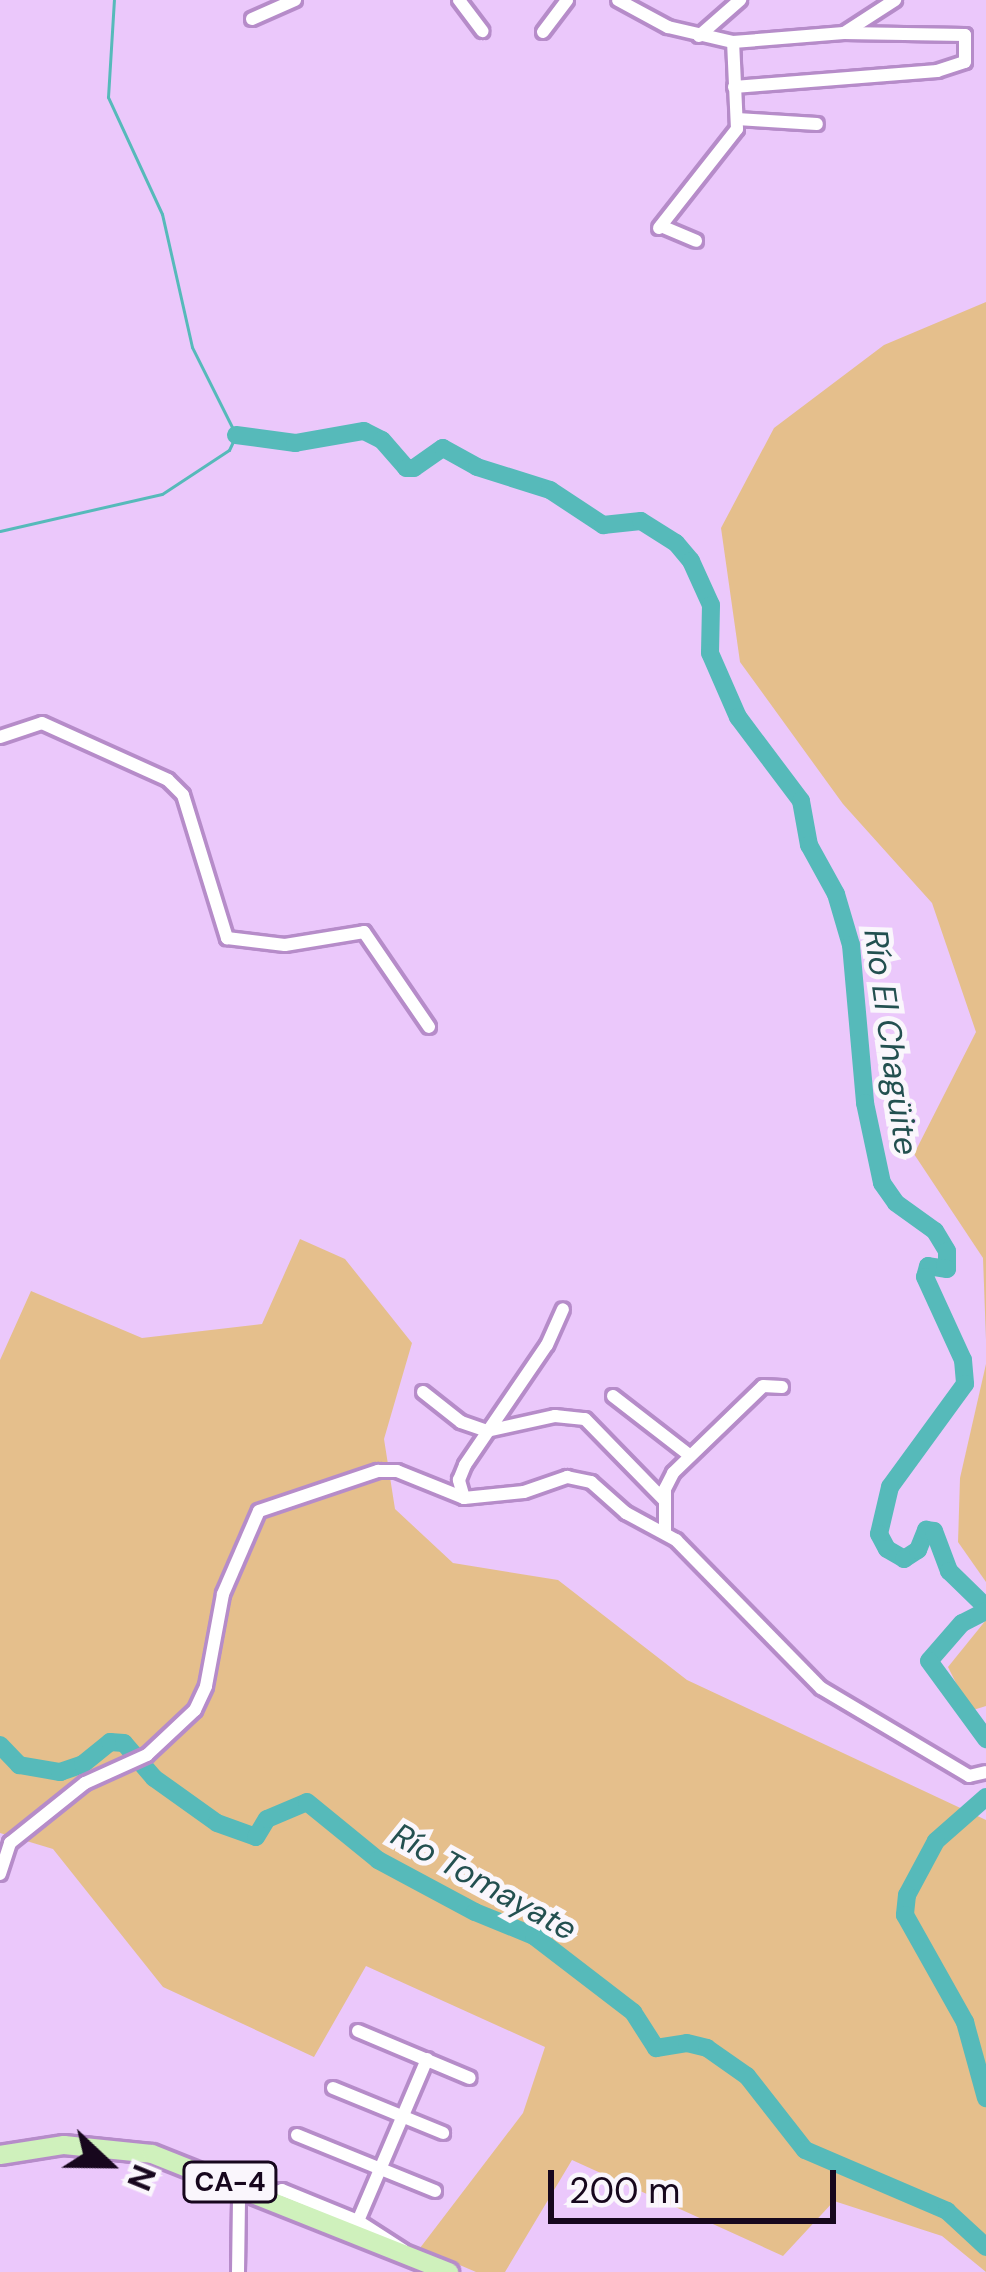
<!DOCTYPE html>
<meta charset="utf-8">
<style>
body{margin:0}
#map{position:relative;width:986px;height:2272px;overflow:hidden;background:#ebc8fb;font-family:"DM Sans",sans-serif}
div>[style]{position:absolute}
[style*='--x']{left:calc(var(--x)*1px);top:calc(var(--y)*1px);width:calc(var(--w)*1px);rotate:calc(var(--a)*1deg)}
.green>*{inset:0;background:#e5bf8c}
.stream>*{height:3px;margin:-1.5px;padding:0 1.5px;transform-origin:1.5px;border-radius:1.5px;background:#56baba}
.river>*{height:18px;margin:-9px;padding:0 9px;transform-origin:9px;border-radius:9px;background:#56baba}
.roads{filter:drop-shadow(3px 0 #b68cc9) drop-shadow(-3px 0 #b68cc9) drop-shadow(0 3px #b68cc9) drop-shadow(0 -3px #b68cc9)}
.minor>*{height:12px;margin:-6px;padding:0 6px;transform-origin:6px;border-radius:6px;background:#fff}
.primary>*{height:18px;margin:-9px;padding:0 9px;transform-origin:9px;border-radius:9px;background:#cff1bc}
span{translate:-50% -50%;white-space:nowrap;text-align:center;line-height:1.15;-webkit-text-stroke:10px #faf6fc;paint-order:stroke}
.shield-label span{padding:3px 9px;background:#faf6fc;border:3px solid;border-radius:9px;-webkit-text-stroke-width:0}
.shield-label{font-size:27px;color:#17071d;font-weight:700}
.water-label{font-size:33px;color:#235050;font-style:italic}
.north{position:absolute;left:48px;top:2104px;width:120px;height:120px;-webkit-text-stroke:9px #faf6fc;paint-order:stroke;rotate:112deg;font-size:33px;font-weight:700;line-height:48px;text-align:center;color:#17071d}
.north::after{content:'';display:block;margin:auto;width:42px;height:54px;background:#17071d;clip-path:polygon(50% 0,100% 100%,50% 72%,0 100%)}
.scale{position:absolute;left:548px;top:2170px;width:288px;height:54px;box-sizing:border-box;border:6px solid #17071d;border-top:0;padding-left:15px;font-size:36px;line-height:42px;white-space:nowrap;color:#17071d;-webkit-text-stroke:9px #faf6fc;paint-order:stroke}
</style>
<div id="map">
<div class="green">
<div style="clip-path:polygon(986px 302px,986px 1340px,983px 1258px,914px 1154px,976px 1032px,932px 903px,843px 804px,740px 662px,721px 528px,774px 428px,884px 345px)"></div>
<div style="clip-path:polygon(300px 1239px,345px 1259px,412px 1343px,384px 1439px,395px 1509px,453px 1563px,558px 1580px,687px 1680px,986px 1820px,986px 2272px,942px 2236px,834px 2201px,783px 2256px,572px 2160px,505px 2272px,476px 2272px,420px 2248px,523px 2113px,545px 2047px,366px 1966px,314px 2057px,163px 1987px,53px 1849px,0 1833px,0 1360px,31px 1291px,142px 1338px,262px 1324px)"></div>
<div style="clip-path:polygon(986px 1364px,986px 1582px,958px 1542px,960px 1478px)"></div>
<div style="clip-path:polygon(986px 1620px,986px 1706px,970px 1711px,948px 1667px)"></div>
</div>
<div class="stream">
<div style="--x:0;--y:531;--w:166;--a:-12.9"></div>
<div style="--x:162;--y:494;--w:80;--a:-33.3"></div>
<div style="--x:229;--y:450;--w:17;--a:-65"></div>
<div style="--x:236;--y:435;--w:98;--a:-116.6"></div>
<div style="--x:192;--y:347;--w:136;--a:-102.7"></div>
<div style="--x:162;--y:214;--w:129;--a:-114.8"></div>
<div style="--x:108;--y:97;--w:97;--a:-86.5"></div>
</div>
<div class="river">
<div style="--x:236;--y:435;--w:60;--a:7.7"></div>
<div style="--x:295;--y:443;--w:70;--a:-9.9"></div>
<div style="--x:364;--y:431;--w:20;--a:27"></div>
<div style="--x:382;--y:440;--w:37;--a:49"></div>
<div style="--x:406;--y:468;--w:8;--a:0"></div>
<div style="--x:414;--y:468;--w:35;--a:-35"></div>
<div style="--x:443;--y:448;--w:39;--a:29"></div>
<div style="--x:477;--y:467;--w:77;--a:17.5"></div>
<div style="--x:550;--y:490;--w:64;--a:33.4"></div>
<div style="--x:603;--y:525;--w:38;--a:-6"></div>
<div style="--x:641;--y:521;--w:41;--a:32.2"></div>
<div style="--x:676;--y:543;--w:23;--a:50"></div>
<div style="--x:691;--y:561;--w:48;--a:65.6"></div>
<div style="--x:711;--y:605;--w:48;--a:91.2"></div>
<div style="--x:710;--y:653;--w:70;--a:66.4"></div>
<div style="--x:738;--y:717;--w:105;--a:53.1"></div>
<div style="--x:801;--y:801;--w:45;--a:79.7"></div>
<div style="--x:809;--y:845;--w:56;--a:61.1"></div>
<div style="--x:836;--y:894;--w:53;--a:73.6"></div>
<div style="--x:851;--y:945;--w:159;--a:84.9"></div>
<div style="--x:865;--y:1103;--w:82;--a:78"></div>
<div style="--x:882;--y:1183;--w:24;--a:55"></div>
<div style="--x:896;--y:1203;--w:48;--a:35.7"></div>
<div style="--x:935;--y:1231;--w:23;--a:59"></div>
<div style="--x:947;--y:1251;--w:18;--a:90"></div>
<div style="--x:947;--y:1269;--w:19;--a:-171"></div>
<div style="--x:928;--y:1266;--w:11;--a:105"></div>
<div style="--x:925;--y:1277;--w:91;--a:65.4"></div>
<div style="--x:963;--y:1360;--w:24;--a:85"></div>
<div style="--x:965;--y:1384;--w:127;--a:126.1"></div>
<div style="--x:890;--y:1487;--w:48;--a:103.2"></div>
<div style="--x:879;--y:1534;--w:17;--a:62"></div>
<div style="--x:887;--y:1549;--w:20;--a:30"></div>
<div style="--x:904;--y:1559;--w:17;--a:-33"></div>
<div style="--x:918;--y:1550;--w:22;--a:-68"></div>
<div style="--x:926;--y:1530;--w:8;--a:7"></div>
<div style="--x:934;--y:1531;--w:43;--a:69.4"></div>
<div style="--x:949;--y:1571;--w:52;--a:44.2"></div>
<div style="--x:986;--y:1611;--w:27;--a:153"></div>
<div style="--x:962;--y:1623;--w:50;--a:131"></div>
<div style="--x:929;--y:1661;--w:97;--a:53.8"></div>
<div style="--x:0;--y:1745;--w:28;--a:46"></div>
<div style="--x:19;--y:1765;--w:42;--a:9.7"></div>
<div style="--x:60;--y:1772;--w:24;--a:-19"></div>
<div style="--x:83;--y:1764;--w:35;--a:-39"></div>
<div style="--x:110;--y:1742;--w:14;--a:4"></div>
<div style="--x:124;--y:1743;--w:46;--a:49.4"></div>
<div style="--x:154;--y:1778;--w:77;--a:35.5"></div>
<div style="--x:217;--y:1823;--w:41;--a:19.7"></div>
<div style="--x:256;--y:1837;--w:21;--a:-59"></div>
<div style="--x:267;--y:1819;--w:43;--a:-23"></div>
<div style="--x:307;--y:1802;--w:92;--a:39.2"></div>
<div style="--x:378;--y:1860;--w:110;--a:28.2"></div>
<div style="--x:475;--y:1912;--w:64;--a:22.1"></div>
<div style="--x:534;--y:1936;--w:125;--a:37.5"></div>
<div style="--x:633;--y:2012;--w:43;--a:57.4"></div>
<div style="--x:656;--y:2048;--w:31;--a:-9"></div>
<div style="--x:687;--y:2043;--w:21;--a:14"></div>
<div style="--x:707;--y:2048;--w:49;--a:35"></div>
<div style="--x:747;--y:2076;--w:94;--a:51.9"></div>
<div style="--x:805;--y:2150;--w:155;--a:23.2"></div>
<div style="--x:947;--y:2211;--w:53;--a:42.7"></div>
<div style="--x:986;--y:1797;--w:67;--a:138.7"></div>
<div style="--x:936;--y:1841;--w:61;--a:118.2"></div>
<div style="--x:907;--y:1895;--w:20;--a:96"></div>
<div style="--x:905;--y:1915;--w:123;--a:60.7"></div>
<div style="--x:965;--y:2022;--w:79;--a:74.6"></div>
</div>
<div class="roads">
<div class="minor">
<div style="--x:459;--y:0;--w:39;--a:53"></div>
<div style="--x:618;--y:0;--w:57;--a:28.4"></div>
<div style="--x:668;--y:27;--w:67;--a:13"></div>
<div style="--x:733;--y:42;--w:111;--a:-4.6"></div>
<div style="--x:844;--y:33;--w:61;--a:-32.9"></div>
<div style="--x:252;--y:19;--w:47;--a:-23.8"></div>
<div style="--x:543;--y:32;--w:40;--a:-53"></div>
<div style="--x:699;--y:36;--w:55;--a:-41.3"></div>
<div style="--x:734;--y:87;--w:204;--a:-4.5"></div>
<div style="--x:937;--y:71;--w:29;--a:-18"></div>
<div style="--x:965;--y:62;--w:27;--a:-90"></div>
<div style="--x:965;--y:35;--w:121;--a:-179.1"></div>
<div style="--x:737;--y:119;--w:80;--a:3.6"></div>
<div style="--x:661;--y:226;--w:38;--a:23"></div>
<div style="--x:659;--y:228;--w:126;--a:-51.8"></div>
<div style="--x:737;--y:129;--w:87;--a:-92.6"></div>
<div style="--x:0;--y:737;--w:44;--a:-18.4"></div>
<div style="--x:42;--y:723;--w:138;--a:24.3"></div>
<div style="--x:168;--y:780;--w:21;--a:45"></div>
<div style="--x:183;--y:795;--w:150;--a:72.9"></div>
<div style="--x:227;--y:938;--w:58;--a:6.9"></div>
<div style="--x:285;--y:945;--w:80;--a:-9.3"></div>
<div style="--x:364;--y:932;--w:115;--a:55.6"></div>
<div style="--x:423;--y:1392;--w:48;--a:38.3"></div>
<div style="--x:461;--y:1422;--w:28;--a:19"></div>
<div style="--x:487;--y:1431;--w:70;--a:-12.4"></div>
<div style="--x:555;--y:1416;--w:30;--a:6"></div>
<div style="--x:585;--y:1419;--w:113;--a:45.7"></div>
<div style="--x:613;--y:1396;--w:96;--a:37.8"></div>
<div style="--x:464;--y:1498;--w:19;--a:-106"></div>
<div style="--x:459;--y:1480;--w:16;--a:-68"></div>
<div style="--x:465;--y:1465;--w:145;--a:-55.7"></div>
<div style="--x:547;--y:1345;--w:39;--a:-66"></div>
<div style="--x:665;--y:1533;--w:44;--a:-90"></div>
<div style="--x:665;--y:1489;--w:18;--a:-63"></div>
<div style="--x:673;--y:1473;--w:125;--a:-44"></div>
<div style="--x:763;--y:1386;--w:19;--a:3"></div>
<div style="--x:0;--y:1874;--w:33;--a:-72"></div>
<div style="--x:10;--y:1843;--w:96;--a:-38.7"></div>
<div style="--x:85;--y:1783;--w:68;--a:-24.3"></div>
<div style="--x:147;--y:1755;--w:66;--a:-43.2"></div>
<div style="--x:195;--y:1710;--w:26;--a:-65"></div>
<div style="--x:206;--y:1686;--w:94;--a:-79.5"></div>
<div style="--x:223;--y:1594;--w:90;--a:-66.6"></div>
<div style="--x:259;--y:1511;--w:126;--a:-18.6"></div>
<div style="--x:378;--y:1471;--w:19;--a:0"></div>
<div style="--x:397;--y:1471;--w:72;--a:21.9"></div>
<div style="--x:464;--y:1498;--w:60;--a:-5.7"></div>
<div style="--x:524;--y:1492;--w:46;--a:-19.2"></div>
<div style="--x:567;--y:1477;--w:25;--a:12"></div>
<div style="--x:591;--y:1482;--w:47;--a:41.5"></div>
<div style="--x:626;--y:1513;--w:57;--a:28.4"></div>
<div style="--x:676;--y:1540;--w:207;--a:45.6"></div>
<div style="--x:821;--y:1688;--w:172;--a:30.7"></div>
<div style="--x:969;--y:1776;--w:17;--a:-13"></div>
<div style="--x:358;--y:2031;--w:121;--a:22.8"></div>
<div style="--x:333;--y:2088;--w:119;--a:22.2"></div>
<div style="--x:297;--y:2135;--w:149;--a:22.1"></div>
<div style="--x:265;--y:2196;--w:18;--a:-19"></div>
<div style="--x:282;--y:2190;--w:82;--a:22.2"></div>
<div style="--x:358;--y:2221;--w:54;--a:32.8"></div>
<div style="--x:358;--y:2221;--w:176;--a:-66.9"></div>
<div style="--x:238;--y:2272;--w:74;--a:-89.2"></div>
</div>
<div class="primary">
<div style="--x:0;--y:2155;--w:65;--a:-8.9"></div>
<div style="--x:64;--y:2145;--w:88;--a:5.8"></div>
<div style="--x:152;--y:2154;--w:320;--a:21.7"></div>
</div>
</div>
<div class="shield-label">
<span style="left:230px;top:2182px">CA-4</span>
</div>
<div class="water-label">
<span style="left:891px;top:1042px;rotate:82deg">Río El Chagüite</span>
<span style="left:484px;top:1882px;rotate:29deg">Río Tomayate</span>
</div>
<div class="north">N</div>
<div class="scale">200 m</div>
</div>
